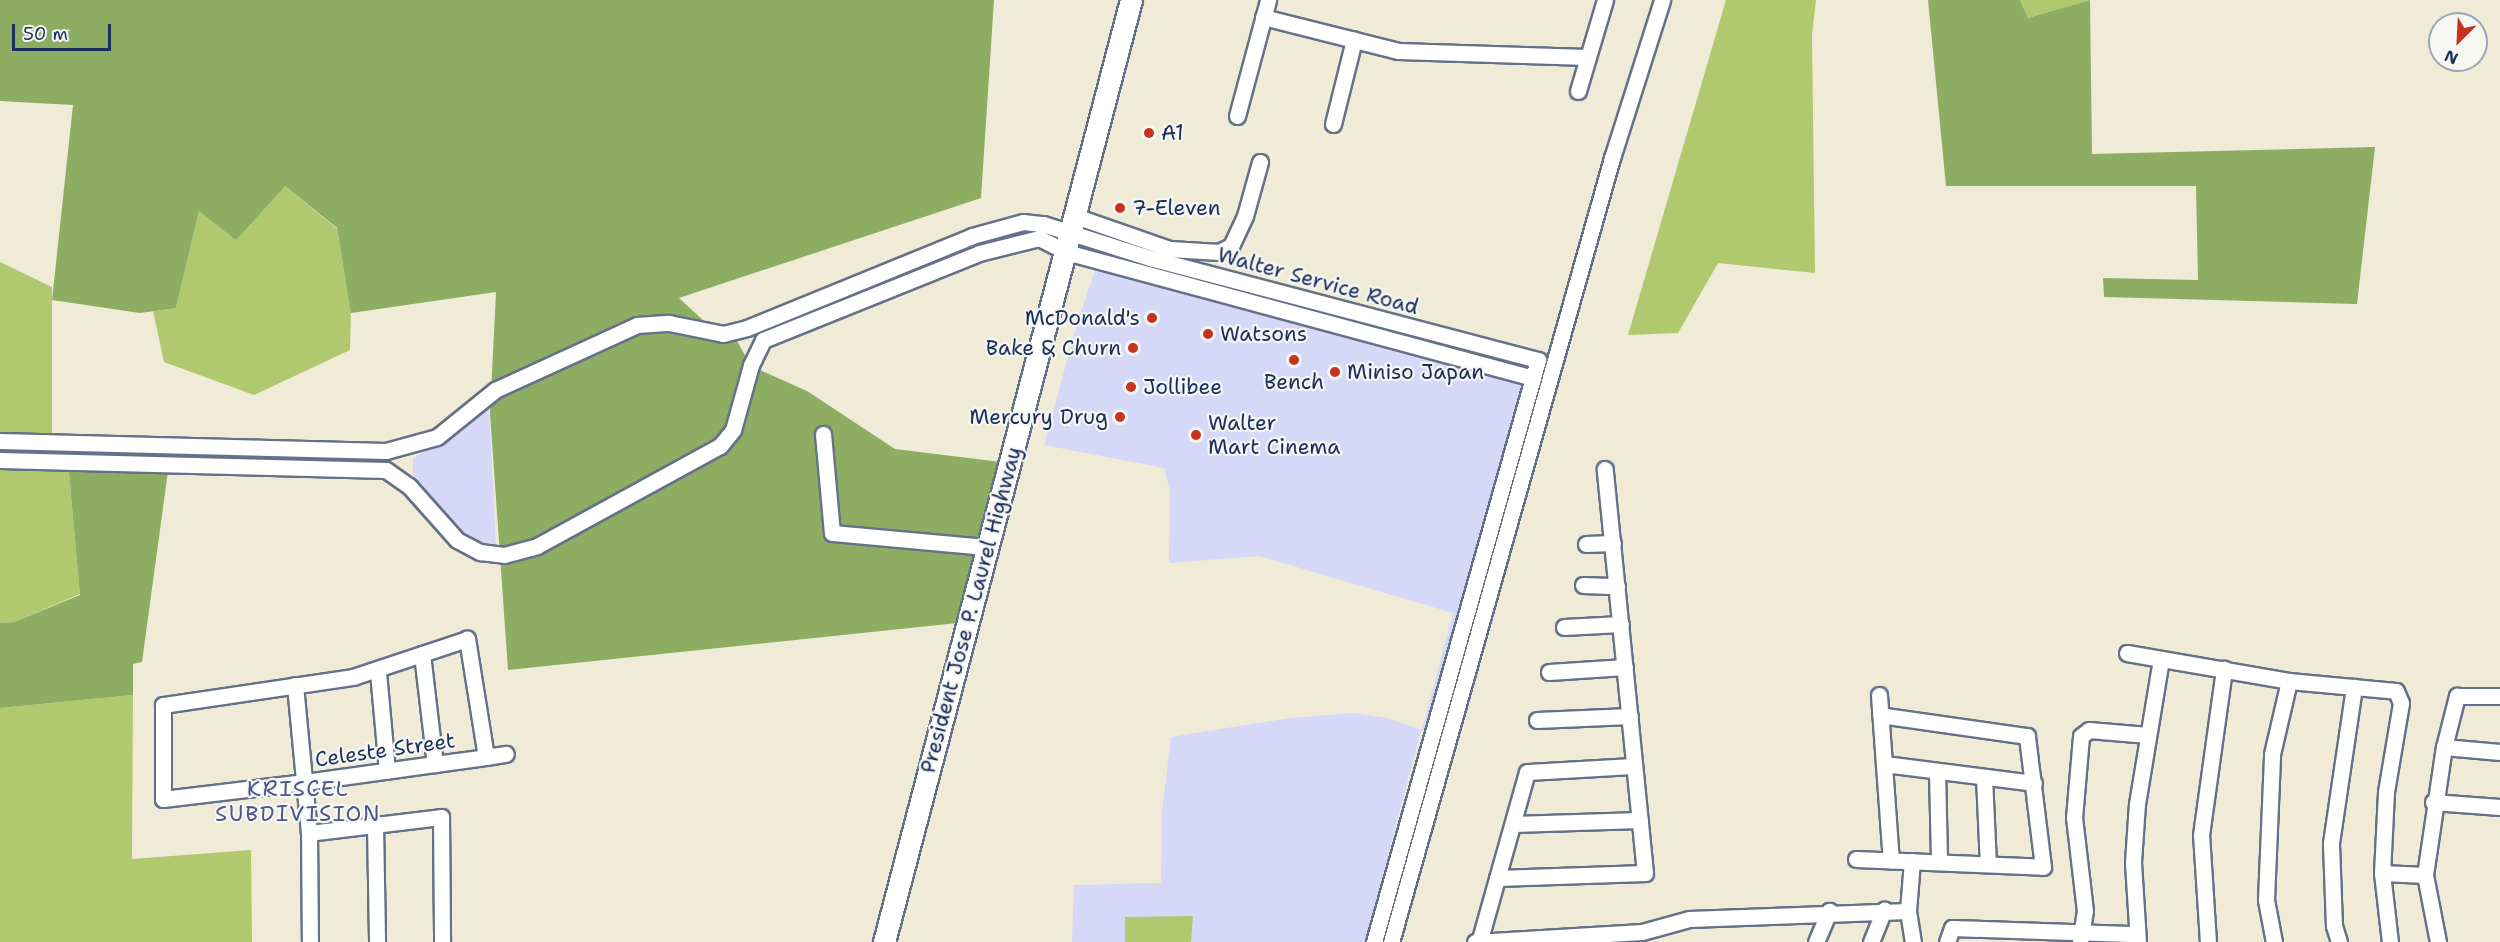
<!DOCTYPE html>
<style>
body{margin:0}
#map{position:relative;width:2500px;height:942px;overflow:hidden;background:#efebd7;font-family:"Shantell Sans",sans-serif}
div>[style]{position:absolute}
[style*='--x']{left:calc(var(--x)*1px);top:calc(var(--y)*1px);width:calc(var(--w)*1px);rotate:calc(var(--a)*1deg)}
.built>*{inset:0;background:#d6d8f8}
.green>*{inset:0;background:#b0c96f}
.forest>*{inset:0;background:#8cad62}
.roads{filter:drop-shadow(2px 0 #657188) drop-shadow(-2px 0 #657188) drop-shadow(0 2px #657188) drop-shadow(0 -2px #657188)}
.minor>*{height:15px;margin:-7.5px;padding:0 7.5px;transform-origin:7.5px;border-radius:7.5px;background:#fff}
.highway>*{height:21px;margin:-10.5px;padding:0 10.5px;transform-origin:10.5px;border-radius:10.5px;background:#fff}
.dots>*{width:16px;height:16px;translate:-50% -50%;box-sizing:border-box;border:3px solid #f6f6f2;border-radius:50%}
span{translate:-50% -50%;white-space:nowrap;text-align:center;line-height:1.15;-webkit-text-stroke:4.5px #f6f6f2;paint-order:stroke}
.poi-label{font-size:21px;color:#1b2f5e}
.left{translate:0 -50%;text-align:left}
.right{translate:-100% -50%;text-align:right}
.street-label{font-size:21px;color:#1b2f5e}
.neighbourhood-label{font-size:22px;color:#4d5589;letter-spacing:1.5px}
.north{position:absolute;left:2428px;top:12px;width:60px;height:60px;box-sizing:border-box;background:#f6f6f2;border:2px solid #9ea6b7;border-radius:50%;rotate:204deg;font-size:16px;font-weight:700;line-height:24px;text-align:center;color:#1b2f5e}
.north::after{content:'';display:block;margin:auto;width:21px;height:27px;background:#c8321e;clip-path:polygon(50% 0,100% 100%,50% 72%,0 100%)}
.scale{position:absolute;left:12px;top:24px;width:99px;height:27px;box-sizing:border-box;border:3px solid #1b2f5e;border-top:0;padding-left:8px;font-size:18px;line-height:21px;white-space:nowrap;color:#1b2f5e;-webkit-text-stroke:4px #f6f6f2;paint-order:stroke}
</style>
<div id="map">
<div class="built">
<div style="clip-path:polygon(1105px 241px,1558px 361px,1445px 736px,1421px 731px,1365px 942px,1072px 942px,1074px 885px,1161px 883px,1162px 812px,1171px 737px,1290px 718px,1354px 713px,1387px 718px,1422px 730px,1453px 613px,1259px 556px,1169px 563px,1170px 491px,1164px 468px,1044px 445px,1078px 320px)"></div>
<div style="clip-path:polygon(489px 404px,496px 547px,471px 538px,451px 521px,413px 476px,413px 458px,463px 431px)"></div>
</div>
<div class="green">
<div style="clip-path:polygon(1726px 0,1816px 0,1812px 35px,1815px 273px,1718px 263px,1678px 333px,1628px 335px)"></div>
<div style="clip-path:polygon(2020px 0,2090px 0,2028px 18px)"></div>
<div style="clip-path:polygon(285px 186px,337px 229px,351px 310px,350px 350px,254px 395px,164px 362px,153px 311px,176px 308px,199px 211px)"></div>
<div style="clip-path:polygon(0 262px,52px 287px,52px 443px,0 441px)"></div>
<div style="clip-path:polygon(0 460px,68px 462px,80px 594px,14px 622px,0 623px)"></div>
<div style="clip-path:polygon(133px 695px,132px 859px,251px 850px,252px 942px,0 942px,0 708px)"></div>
<div style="clip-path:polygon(1193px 916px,1191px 942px,1125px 942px,1125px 917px)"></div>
</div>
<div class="forest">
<div style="clip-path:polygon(0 0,994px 0,981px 198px,679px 298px,717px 333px,732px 332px,751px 366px,807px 391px,895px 449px,1009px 463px,967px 622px,508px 670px,490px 413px,496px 292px,351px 313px,337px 228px,285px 186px,236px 240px,199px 211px,176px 308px,140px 313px,52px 300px,73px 105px,0 101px)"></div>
<div style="clip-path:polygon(1928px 0,2020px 0,2028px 18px,2090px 0,2092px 154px,2375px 147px,2357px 304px,2104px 297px,2103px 278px,2198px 280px,2196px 186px,1946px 186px)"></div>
<div style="clip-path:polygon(68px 462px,169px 464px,142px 662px,133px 664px,133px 695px,0 708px,0 623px,14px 622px,80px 595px)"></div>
</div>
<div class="roads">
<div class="minor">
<div style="--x:1263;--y:17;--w:139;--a:14.1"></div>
<div style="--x:1398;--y:51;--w:189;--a:1.8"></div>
<div style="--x:1578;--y:91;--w:95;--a:-73.5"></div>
<div style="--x:1237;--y:116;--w:120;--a:-75"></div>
<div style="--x:1333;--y:124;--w:87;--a:-76"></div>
<div style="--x:1075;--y:216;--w:101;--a:19.2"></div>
<div style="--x:1170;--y:249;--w:49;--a:3.5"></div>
<div style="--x:1219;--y:252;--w:13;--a:-27"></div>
<div style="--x:1231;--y:246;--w:33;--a:-65"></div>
<div style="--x:1245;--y:216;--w:56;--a:-74.5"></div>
<div style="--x:823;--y:434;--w:99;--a:84.8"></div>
<div style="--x:832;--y:533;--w:155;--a:5.2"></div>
<div style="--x:0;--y:441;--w:386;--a:1.5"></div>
<div style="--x:386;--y:451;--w:53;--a:-15.4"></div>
<div style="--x:437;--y:437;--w:75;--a:-39"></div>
<div style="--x:495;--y:390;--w:156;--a:-24.6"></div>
<div style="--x:637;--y:325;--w:32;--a:-4"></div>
<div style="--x:669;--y:323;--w:55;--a:11.5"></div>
<div style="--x:723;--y:334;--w:25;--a:-14"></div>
<div style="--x:747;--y:328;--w:243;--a:-22.2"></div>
<div style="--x:972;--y:236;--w:53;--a:-15.4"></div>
<div style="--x:1023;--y:222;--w:20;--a:6"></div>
<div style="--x:1043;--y:224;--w:115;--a:17.7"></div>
<div style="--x:1153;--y:259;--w:398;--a:14.7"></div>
<div style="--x:1538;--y:360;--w:605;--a:105.74"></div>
<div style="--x:0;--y:460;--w:386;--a:1.5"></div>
<div style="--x:386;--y:470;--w:28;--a:35"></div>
<div style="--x:409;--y:486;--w:72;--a:48.4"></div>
<div style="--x:457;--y:540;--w:26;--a:28"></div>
<div style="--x:480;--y:552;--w:24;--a:7"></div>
<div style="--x:504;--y:555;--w:34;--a:-15"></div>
<div style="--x:537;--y:546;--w:209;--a:-28.7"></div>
<div style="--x:720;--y:446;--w:21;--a:-51"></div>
<div style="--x:733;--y:430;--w:67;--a:-74.5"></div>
<div style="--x:751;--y:365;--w:28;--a:-64"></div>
<div style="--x:763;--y:340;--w:233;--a:-21.9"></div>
<div style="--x:979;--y:253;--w:62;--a:-14"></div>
<div style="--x:1039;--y:238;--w:30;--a:27"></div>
<div style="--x:1066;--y:252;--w:484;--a:15.1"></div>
<div style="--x:1586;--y:544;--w:27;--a:-2"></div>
<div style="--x:1583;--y:585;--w:34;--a:2"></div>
<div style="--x:1564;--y:627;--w:57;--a:-3"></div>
<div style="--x:2127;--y:653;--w:164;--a:9.8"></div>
<div style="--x:2289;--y:681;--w:107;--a:5.3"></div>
<div style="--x:2396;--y:691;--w:13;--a:67"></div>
<div style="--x:2401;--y:703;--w:90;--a:99.6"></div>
<div style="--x:2386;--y:792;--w:81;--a:92.8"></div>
<div style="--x:2382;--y:873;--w:69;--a:83.4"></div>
<div style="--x:422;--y:654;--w:111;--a:83.3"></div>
<div style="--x:378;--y:672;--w:99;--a:84.8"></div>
<div style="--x:1549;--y:672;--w:76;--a:-3.8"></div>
<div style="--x:295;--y:685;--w:149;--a:84.6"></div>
<div style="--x:309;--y:833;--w:109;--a:89.5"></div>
<div style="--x:1879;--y:695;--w:166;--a:85.9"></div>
<div style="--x:1537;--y:720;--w:93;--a:-2.5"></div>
<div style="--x:2444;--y:747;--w:53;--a:-75.7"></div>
<div style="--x:2457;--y:696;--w:43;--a:0"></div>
<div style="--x:486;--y:757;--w:120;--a:-99.1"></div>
<div style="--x:467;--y:639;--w:120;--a:161.6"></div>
<div style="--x:353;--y:677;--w:192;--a:171.6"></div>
<div style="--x:163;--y:705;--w:94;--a:90"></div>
<div style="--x:163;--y:799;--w:143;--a:-6.8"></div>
<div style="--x:305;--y:782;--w:131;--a:-7.9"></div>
<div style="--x:435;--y:764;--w:51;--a:-7.8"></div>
<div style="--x:486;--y:757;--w:20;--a:-9"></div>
<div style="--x:1884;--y:764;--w:151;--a:7.2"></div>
<div style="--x:1937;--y:771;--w:91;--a:88.7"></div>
<div style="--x:1984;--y:777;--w:87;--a:87.4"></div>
<div style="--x:2433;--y:802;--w:67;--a:4.3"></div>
<div style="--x:375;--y:824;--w:118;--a:89"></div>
<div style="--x:1513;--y:824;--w:127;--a:-1.8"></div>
<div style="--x:309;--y:833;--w:133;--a:-6.9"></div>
<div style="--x:441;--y:817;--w:125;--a:89.5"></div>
<div style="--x:1856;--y:859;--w:187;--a:2.4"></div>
<div style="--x:2043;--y:867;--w:132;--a:-97"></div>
<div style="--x:2027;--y:736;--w:148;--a:-171.9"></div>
<div style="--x:1912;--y:861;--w:50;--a:94.6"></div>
<div style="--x:1908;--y:911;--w:31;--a:81"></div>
<div style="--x:2382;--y:873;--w:43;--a:2.7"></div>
<div style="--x:2425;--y:875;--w:68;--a:79"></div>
<div style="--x:2425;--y:875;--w:129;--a:-81.6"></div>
<div style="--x:2444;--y:747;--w:56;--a:5.1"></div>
<div style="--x:1497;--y:878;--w:148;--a:-1.9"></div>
<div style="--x:1645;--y:873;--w:406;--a:-95.7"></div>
<div style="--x:1480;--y:939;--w:173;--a:-74.3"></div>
<div style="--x:1527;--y:772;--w:107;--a:-3.2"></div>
<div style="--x:1391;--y:942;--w:815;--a:-74.26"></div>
<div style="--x:1612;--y:158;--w:166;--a:-72.4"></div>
<div style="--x:1475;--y:942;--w:167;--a:-3.4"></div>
<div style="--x:1642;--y:932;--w:49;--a:-15.5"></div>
<div style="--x:1689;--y:919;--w:219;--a:-2.1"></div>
<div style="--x:1816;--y:942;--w:34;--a:-67"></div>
<div style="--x:1871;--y:942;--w:35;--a:-68"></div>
<div style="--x:1947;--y:942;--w:15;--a:-70"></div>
<div style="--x:1952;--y:928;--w:185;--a:1.9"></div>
<div style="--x:2080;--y:942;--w:31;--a:-81"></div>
<div style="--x:2085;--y:911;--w:94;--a:-96.7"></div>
<div style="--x:2074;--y:818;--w:82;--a:-85.1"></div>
<div style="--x:2081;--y:736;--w:10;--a:-37"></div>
<div style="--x:2089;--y:730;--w:59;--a:4.8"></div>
<div style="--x:2138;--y:942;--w:80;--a:-93.6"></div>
<div style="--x:2133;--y:862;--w:58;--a:-86.1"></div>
<div style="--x:2137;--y:804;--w:147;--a:-80.6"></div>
<div style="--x:2208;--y:942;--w:107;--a:-93.7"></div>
<div style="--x:2201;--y:835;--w:168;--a:-82.1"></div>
<div style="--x:2274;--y:942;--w:43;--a:-100.8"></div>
<div style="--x:2266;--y:900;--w:146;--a:-87.6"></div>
<div style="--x:2272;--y:754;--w:75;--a:-76.9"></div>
<div style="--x:2339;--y:942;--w:17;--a:-107"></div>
<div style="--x:2334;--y:926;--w:83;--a:-92.1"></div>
<div style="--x:2331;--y:843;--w:158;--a:-81.6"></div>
</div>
<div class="highway">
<div style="--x:884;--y:942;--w:974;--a:-75.31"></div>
</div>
</div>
<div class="dots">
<div style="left:1149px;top:133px;background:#c8321e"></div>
<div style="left:1120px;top:208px;background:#c8321e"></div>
<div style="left:1152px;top:318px;background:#c8321e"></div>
<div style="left:1208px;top:334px;background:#c8321e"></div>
<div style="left:1133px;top:348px;background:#c8321e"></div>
<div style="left:1294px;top:360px;background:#c8321e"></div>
<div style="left:1335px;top:372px;background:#c8321e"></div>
<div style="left:1131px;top:387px;background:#c8321e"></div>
<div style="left:1120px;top:417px;background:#c8321e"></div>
<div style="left:1196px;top:435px;background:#c8321e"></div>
</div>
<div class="poi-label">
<span class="left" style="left:1161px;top:133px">A1</span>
<span class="left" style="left:1132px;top:208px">7-Eleven</span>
<span class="right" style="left:1140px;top:318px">McDonald's</span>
<span class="left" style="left:1220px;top:334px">Watsons</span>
<span class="right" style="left:1121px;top:348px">Bake &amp; Churn</span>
<span class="left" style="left:1347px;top:372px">Miniso Japan</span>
<span style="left:1294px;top:382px">Bench</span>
<span class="left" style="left:1143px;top:387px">Jollibee</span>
<span class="right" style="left:1108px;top:417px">Mercury Drug</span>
<span class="left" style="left:1208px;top:435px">Walter<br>Mart Cinema</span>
</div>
<div class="street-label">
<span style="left:1318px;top:281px;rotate:15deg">Walter Service Road</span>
<span style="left:971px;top:610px;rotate:-75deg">President Jose P. Laurel Highway</span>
<span style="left:385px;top:750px;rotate:-8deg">Celeste Street</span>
</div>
<div class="neighbourhood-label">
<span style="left:298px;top:801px">KRISCEL<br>SUBDIVISION</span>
</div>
<div class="north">N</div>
<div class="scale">50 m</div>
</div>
